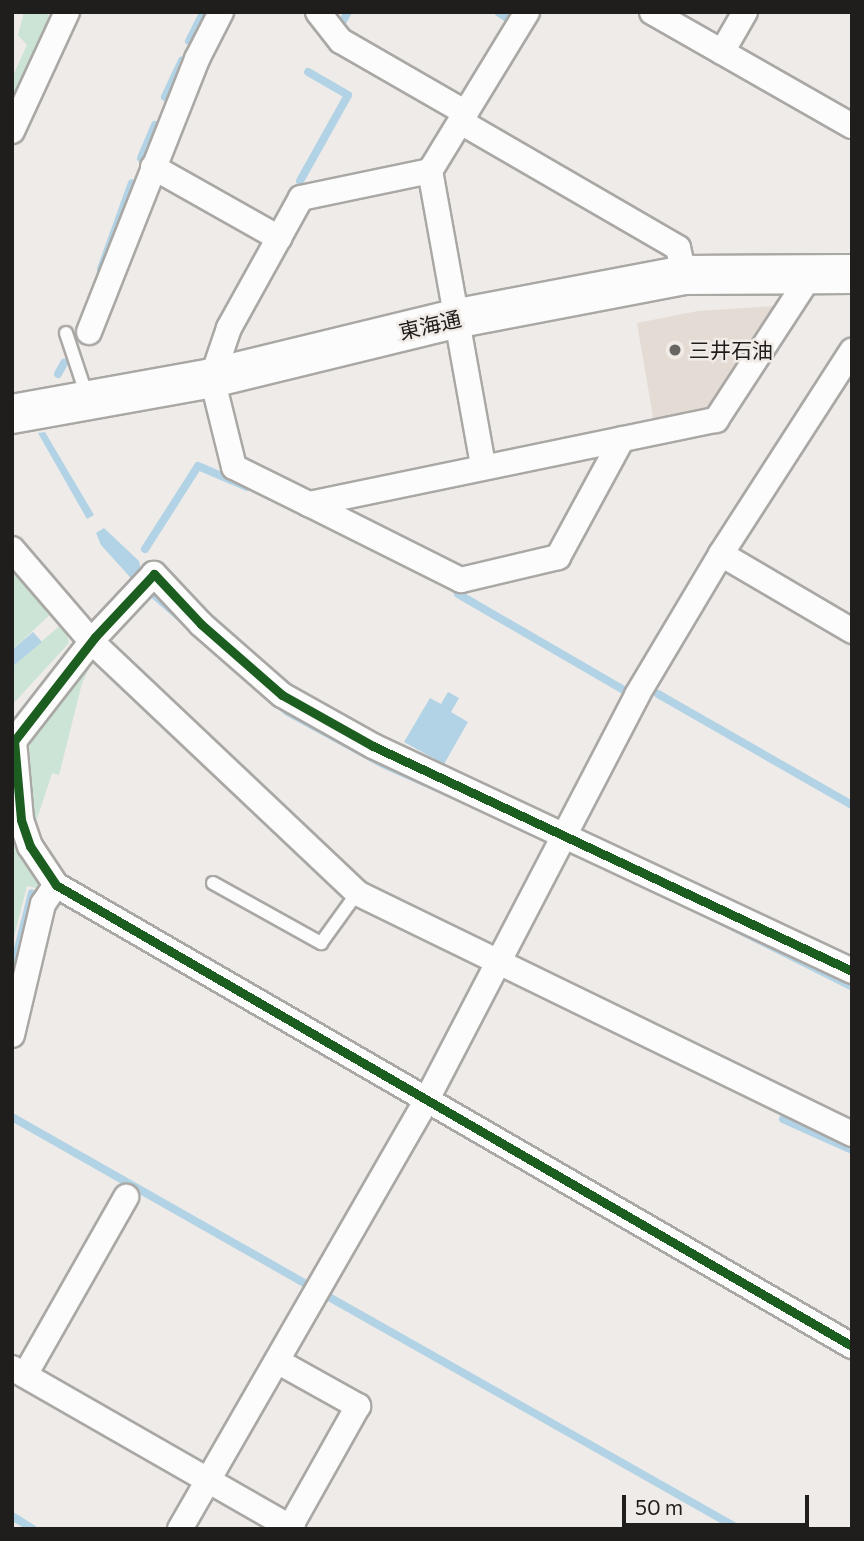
<!DOCTYPE html>
<meta charset="utf-8">
<style>
body{margin:0}
#map{position:relative;width:864px;height:1541px;overflow:hidden;background:#eeebe8;font-family:Commissioner,"Noto Sans JP",sans-serif}
div>[style]{position:absolute}
[style*='--x']{left:calc(var(--x)*1px);top:calc(var(--y)*1px);width:calc(var(--w)*1px);rotate:calc(var(--a)*1deg)}
.built>*{inset:0;background:#e3dbd4}
.green>*{inset:0;background:#cbe4d5}
.water>*{inset:0;background:#b1d3e5}
.stream>*{height:8px;margin:-4px;padding:0 4px;transform-origin:4px;border-radius:4px;background:#b1d3e5}
.roads{filter:drop-shadow(2px 0 #aaa8a5) drop-shadow(-2px 0 #aaa8a5) drop-shadow(0 2px #aaa8a5) drop-shadow(0 -2px #aaa8a5)}
.lane>*{height:12px;margin:-6px;padding:0 6px;transform-origin:6px;border-radius:6px;background:#fcfcfc}
.street>*{height:24px;margin:-12px;padding:0 12px;transform-origin:12px;border-radius:12px;background:#fcfcfc}
.primary>*{height:38px;margin:-19px;padding:0 19px;transform-origin:19px;border-radius:19px;background:#fcfcfc}
.cycleway>*{height:9px;margin:-4.5px;padding:0 4.5px;transform-origin:4.5px;border-radius:4.5px;background:#1b5e20}
.dots>*{width:19px;height:19px;translate:-50% -50%;box-sizing:border-box;border:4px solid #f0ebe6;border-radius:50%}
span{translate:-50% -50%;white-space:nowrap;text-align:center;line-height:1.15;-webkit-text-stroke:5px #f0ebe6;paint-order:stroke}
.street-label{font-size:21px;color:#201e1c}
.poi-label{font-size:21px;color:#201e1c}
.left{translate:0 -50%;text-align:left}
.frame{position:absolute;inset:0;border:14px solid #201e1c;pointer-events:none}
.scale{position:absolute;left:622px;top:1495px;width:187px;height:32px;box-sizing:border-box;border:4px solid #201e1c;border-top:0;padding-left:9px;font-size:21px;line-height:24px;white-space:nowrap;color:#201e1c;-webkit-text-stroke:5px #f0ebe6;paint-order:stroke}
</style>
<div id="map">
<div class="built">
<div style="clip-path:polygon(777px 306px,714px 412px,654px 423px,637px 323px,698px 311px)"></div>
</div>
<div class="green">
<div style="clip-path:polygon(24px 12px,49px 12px,45px 35px,12px 104px,12px 78px,27px 45px,18px 35px)"></div>
<div style="clip-path:polygon(12px 568px,54px 611px,12px 650px)"></div>
<div style="clip-path:polygon(64px 622px,69px 643px,12px 705px,12px 667px)"></div>
<div style="clip-path:polygon(94px 658px,82px 683px,59px 775px,52px 773px,33px 831px,24px 759px,38px 726px)"></div>
<div style="clip-path:polygon(12px 811px,39px 881px,37px 888px,27px 886px,12px 944px)"></div>
</div>
<div class="water">
<div style="clip-path:polygon(45px 432px,94px 515px,87px 519px,38px 433px)"></div>
<div style="clip-path:polygon(104px 528px,139px 561px,142px 575px,281px 701px,852px 983px,852px 991px,588px 859px,382px 768px,285px 715px,138px 586px,101px 545px,96px 533px)"></div>
<div style="clip-path:polygon(33px 632px,42px 642px,12px 667px,12px 650px)"></div>
<div style="clip-path:polygon(448px 692px,459px 698px,451px 712px,468px 722px,444px 764px,404px 742px,430px 698px,441px 704px)"></div>
</div>
<div class="stream">
<div style="--x:498;--y:12;--w:14;--a:34"></div>
<div style="--x:339;--y:28;--w:18;--a:-61"></div>
<div style="--x:189;--y:41;--w:33;--a:-63"></div>
<div style="--x:165;--y:97;--w:40;--a:-65"></div>
<div style="--x:141;--y:158;--w:36;--a:-67"></div>
<div style="--x:300;--y:181;--w:98;--a:-60.8"></div>
<div style="--x:348;--y:95;--w:46;--a:-150.1"></div>
<div style="--x:101;--y:269;--w:91;--a:-70.2"></div>
<div style="--x:58;--y:374;--w:13;--a:-61"></div>
<div style="--x:145;--y:549;--w:98;--a:-57.4"></div>
<div style="--x:198;--y:466;--w:53;--a:23.2"></div>
<div style="--x:458;--y:594;--w:190;--a:30.1"></div>
<div style="--x:658;--y:694;--w:224;--a:29.8"></div>
<div style="--x:12;--y:973;--w:82;--a:-76"></div>
<div style="--x:12;--y:1117;--w:335;--a:29.6"></div>
<div style="--x:783;--y:1119;--w:76;--a:24.2"></div>
<div style="--x:329;--y:1297;--w:471;--a:29.5"></div>
<div style="--x:12;--y:1516;--w:25;--a:32"></div>
</div>
<div class="roads">
<div class="lane">
<div style="--x:66;--y:333;--w:66;--a:71.6"></div>
<div style="--x:213;--y:883;--w:124;--a:29.1"></div>
<div style="--x:321;--y:943;--w:62;--a:-54.2"></div>
</div>
<div class="street">
<div style="--x:318;--y:12;--w:37;--a:52"></div>
<div style="--x:341;--y:41;--w:144;--a:29.9"></div>
<div style="--x:652;--y:12;--w:230;--a:29.7"></div>
<div style="--x:722;--y:52;--w:46;--a:-60.1"></div>
<div style="--x:461;--y:122;--w:251;--a:30.1"></div>
<div style="--x:678;--y:248;--w:28;--a:77"></div>
<div style="--x:12;--y:131;--w:131;--a:-65.2"></div>
<div style="--x:153;--y:167;--w:145;--a:29.4"></div>
<div style="--x:430;--y:171;--w:132;--a:168.2"></div>
<div style="--x:301;--y:198;--w:149;--a:119"></div>
<div style="--x:229;--y:328;--w:53;--a:108.8"></div>
<div style="--x:212;--y:378;--w:92;--a:76.1"></div>
<div style="--x:234;--y:467;--w:84;--a:26.3"></div>
<div style="--x:309;--y:504;--w:416;--a:-11.7"></div>
<div style="--x:716;--y:420;--w:176;--a:-56.9"></div>
<div style="--x:89;--y:332;--w:294;--a:-68.4"></div>
<div style="--x:197;--y:59;--w:53;--a:-62.9"></div>
<div style="--x:483;--y:465;--w:299;--a:-100.2"></div>
<div style="--x:430;--y:171;--w:186;--a:-58.6"></div>
<div style="--x:309;--y:504;--w:170;--a:26.6"></div>
<div style="--x:461;--y:580;--w:100;--a:-13.3"></div>
<div style="--x:558;--y:557;--w:134;--a:-61.5"></div>
<div style="--x:12;--y:549;--w:123;--a:49.3"></div>
<div style="--x:92;--y:642;--w:365;--a:43.4"></div>
<div style="--x:357;--y:893;--w:551;--a:25.96"></div>
<div style="--x:721;--y:554;--w:152;--a:30.4"></div>
<div style="--x:852;--y:971;--w:529;--a:-154.84"></div>
<div style="--x:373;--y:746;--w:104;--a:-150.7"></div>
<div style="--x:282;--y:695;--w:108;--a:-138.8"></div>
<div style="--x:201;--y:624;--w:69;--a:-133.2"></div>
<div style="--x:154;--y:574;--w:86;--a:133.1"></div>
<div style="--x:95;--y:637;--w:132;--a:127.9"></div>
<div style="--x:14;--y:741;--w:79;--a:84.9"></div>
<div style="--x:21;--y:820;--w:28;--a:71"></div>
<div style="--x:30;--y:846;--w:47;--a:56.3"></div>
<div style="--x:56;--y:885;--w:920;--a:30.08"></div>
<div style="--x:12;--y:1035;--w:135;--a:-76.7"></div>
<div style="--x:43;--y:904;--w:23;--a:-56"></div>
<div style="--x:277;--y:1361;--w:93;--a:29.1"></div>
<div style="--x:358;--y:1406;--w:139;--a:119.3"></div>
<div style="--x:12;--y:1368;--w:324;--a:29.8"></div>
<div style="--x:25;--y:1375;--w:205;--a:-60.4"></div>
<div style="--x:180;--y:1529;--w:494;--a:-60.1"></div>
<div style="--x:426;--y:1101;--w:458;--a:-62.5"></div>
<div style="--x:637;--y:695;--w:164;--a:-59.2"></div>
<div style="--x:721;--y:554;--w:242;--a:-57.2"></div>
</div>
<div class="primary">
<div style="--x:12;--y:414;--w:203;--a:-10.2"></div>
<div style="--x:212;--y:378;--w:254;--a:-13.7"></div>
<div style="--x:459;--y:318;--w:229;--a:-10.8"></div>
<div style="--x:684;--y:275;--w:168;--a:-0.3"></div>
</div>
</div>
<div class="cycleway">
<div style="--x:852;--y:971;--w:529;--a:-154.84"></div>
<div style="--x:373;--y:746;--w:104;--a:-150.7"></div>
<div style="--x:282;--y:695;--w:108;--a:-138.8"></div>
<div style="--x:201;--y:624;--w:69;--a:-133.2"></div>
<div style="--x:154;--y:574;--w:86;--a:133.1"></div>
<div style="--x:95;--y:637;--w:132;--a:127.9"></div>
<div style="--x:14;--y:741;--w:79;--a:84.9"></div>
<div style="--x:21;--y:820;--w:28;--a:71"></div>
<div style="--x:30;--y:846;--w:47;--a:56.3"></div>
<div style="--x:56;--y:885;--w:920;--a:30.08"></div>
</div>
<div class="dots">
<div style="left:675px;top:350px;background:#686663"></div>
</div>
<div class="street-label">
<span style="left:430px;top:325px;rotate:-13deg">東海通</span>
</div>
<div class="poi-label">
<span class="left" style="left:689px;top:350px">三井石油</span>
</div>
<div class="frame"></div>
<div class="scale">50 m</div>
</div>
